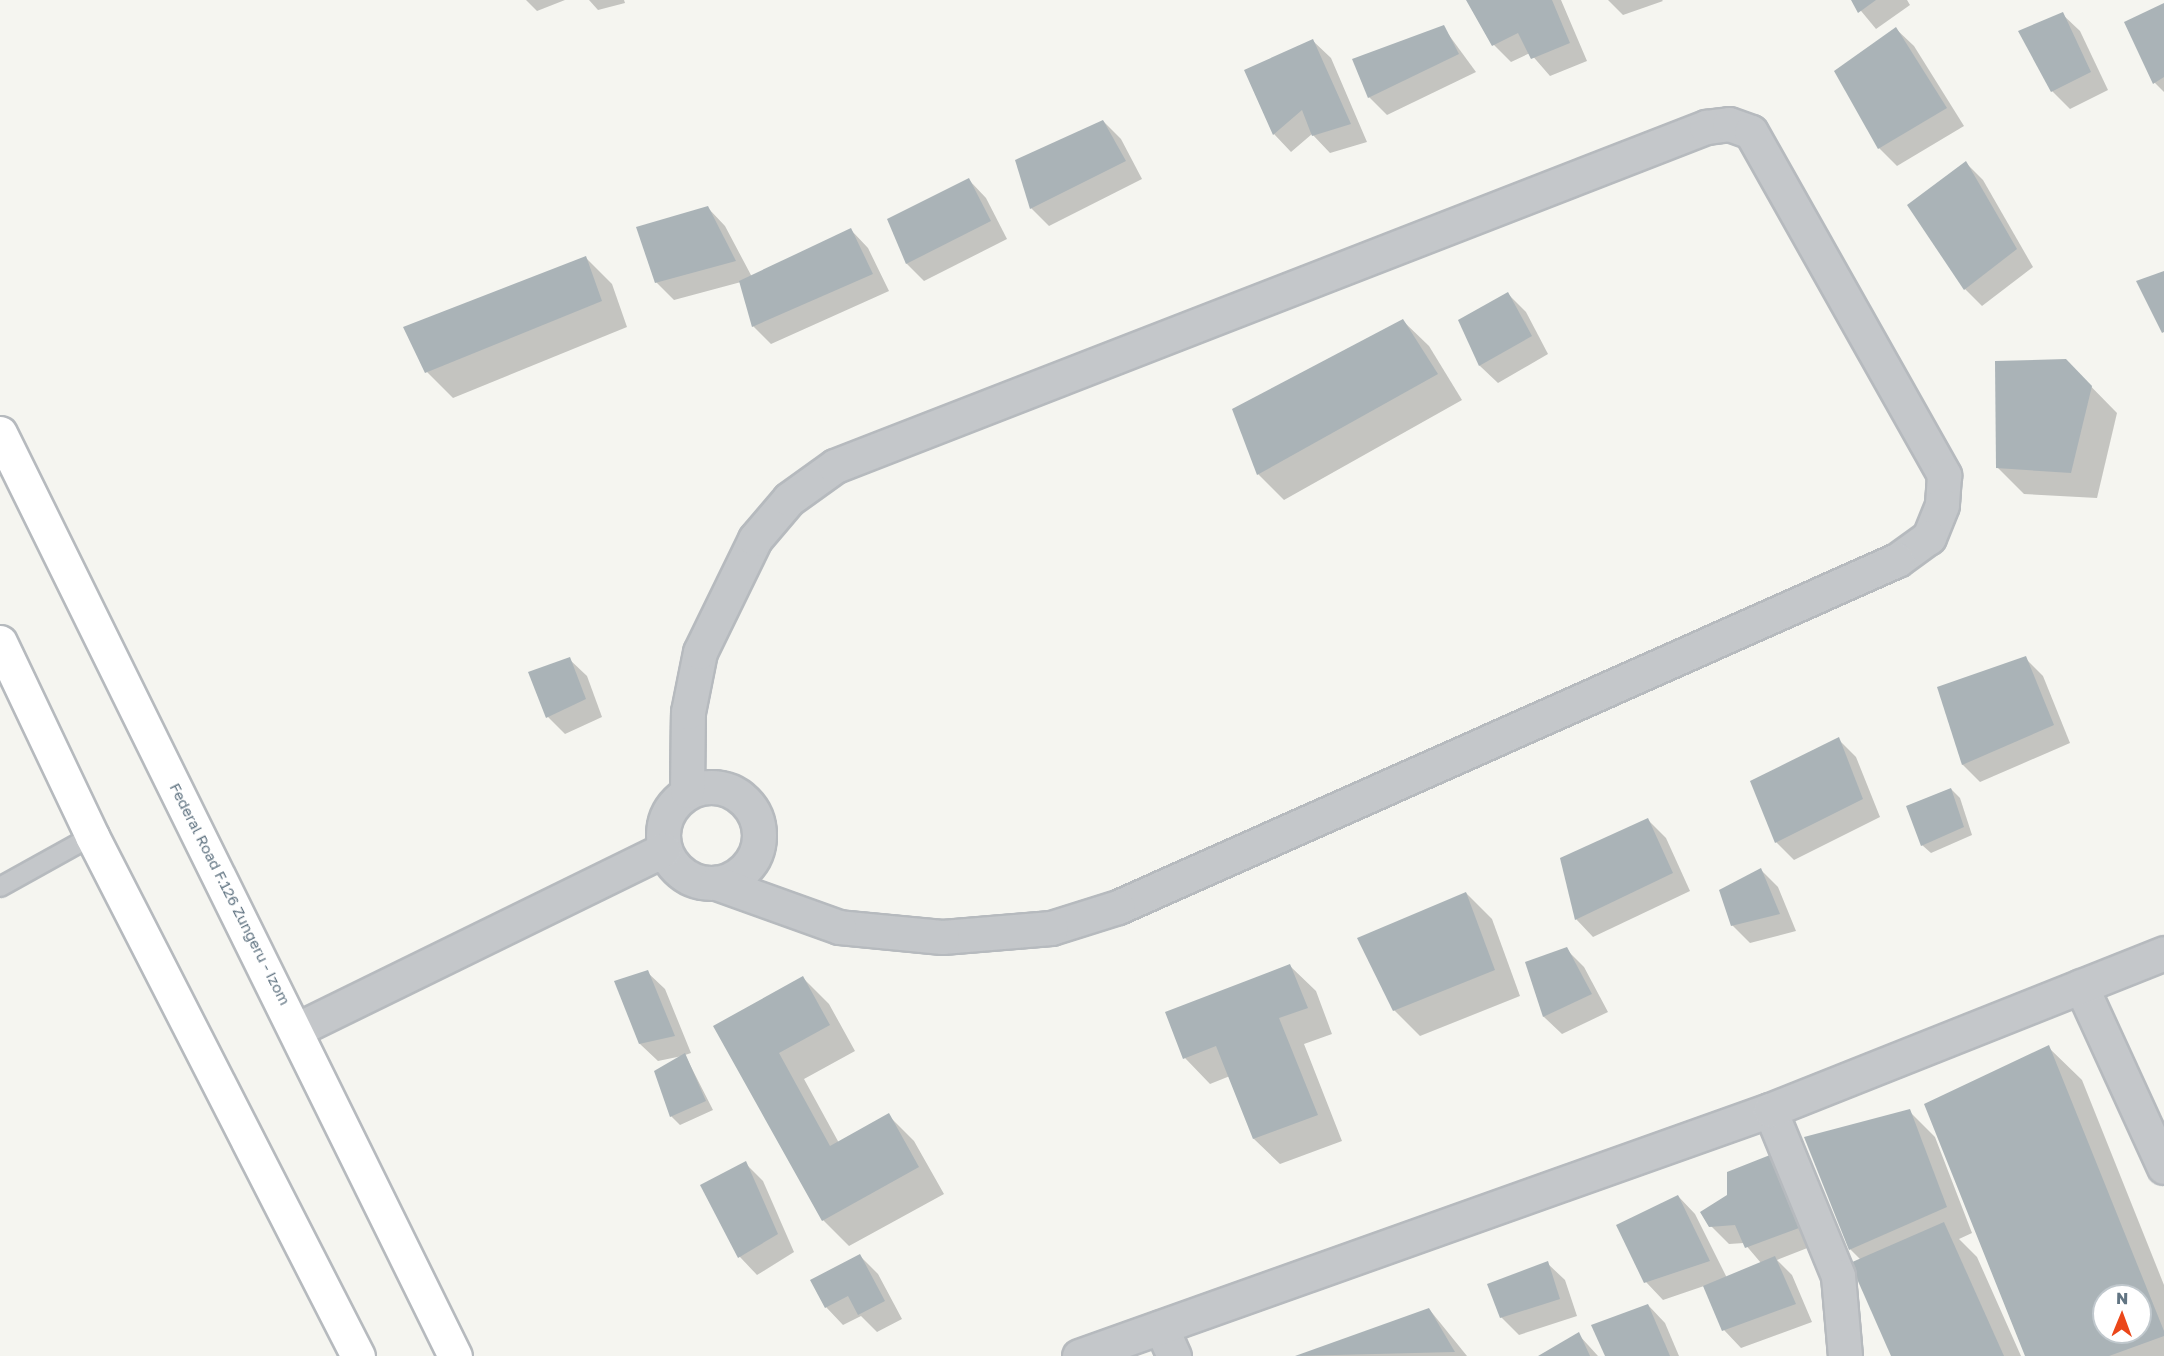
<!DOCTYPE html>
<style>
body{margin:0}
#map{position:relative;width:2164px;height:1356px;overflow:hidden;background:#f5f5f0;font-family:"Golos Text",sans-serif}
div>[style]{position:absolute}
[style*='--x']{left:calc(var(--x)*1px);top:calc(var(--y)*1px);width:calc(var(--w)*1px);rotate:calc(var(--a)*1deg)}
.shadow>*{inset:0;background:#0003}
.building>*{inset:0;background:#aab3b7}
.roads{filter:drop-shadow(2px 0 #b6babe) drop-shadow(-2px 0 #b6babe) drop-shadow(0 2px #b6babe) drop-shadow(0 -2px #b6babe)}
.lane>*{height:18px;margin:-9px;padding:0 9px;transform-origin:9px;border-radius:9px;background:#c4c7ca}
.street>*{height:33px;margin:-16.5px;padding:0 16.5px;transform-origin:16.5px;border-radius:16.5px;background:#c4c7ca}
.street>.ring{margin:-16.5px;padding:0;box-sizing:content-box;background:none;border:33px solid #c4c7ca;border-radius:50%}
.primary>*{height:33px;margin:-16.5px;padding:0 16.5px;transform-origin:16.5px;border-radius:16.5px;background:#fff}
span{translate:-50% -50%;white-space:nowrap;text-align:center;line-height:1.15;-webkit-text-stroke:6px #fff;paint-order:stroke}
.street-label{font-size:15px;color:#627583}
.north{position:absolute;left:2092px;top:1284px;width:60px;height:60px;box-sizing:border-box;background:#fff;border:2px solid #c0c8cd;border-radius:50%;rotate:1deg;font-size:16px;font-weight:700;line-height:24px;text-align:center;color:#627583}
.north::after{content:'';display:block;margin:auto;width:21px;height:27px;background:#eb471a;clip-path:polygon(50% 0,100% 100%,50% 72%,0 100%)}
</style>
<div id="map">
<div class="shadow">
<div style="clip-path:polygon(526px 0,565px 0,537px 11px)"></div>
<div style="clip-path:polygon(589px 0,624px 0,625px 3px,598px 10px)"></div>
<div style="clip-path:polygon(1468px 0,1561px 0,1587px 61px,1550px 76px,1530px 53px,1511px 62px,1494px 45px)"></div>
<div style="clip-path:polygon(1608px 0,1662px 0,1663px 1px,1623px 15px)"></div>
<div style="clip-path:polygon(1852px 0,1907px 0,1910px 5px,1876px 29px)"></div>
<div style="clip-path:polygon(2164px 5px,2164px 92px,2155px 83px)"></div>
<div style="clip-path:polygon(2062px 14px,2080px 31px,2108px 90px,2070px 109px,2052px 91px)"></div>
<div style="clip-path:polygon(1443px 27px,1476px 72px,1387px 115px,1369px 97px,1354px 60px)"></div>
<div style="clip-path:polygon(1896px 29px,1914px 46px,1964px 126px,1897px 166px,1879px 148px,1836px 71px)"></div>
<div style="clip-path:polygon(1313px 41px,1331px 58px,1367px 142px,1330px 153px,1312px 134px,1291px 152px,1274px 134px,1246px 71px)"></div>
<div style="clip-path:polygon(1103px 121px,1121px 139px,1142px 179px,1049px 226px,1031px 208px)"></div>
<div style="clip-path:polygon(1966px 163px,1983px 180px,2033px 267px,1982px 306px,1965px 289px)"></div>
<div style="clip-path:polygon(969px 180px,986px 198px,1007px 239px,924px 281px,907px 264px,889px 220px)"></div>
<div style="clip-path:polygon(708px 208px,725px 226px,752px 277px,851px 230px,868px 248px,889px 291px,771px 344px,753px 326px,741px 282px,674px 300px,656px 282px)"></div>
<div style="clip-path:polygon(586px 258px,612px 284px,627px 327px,453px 398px,427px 372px)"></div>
<div style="clip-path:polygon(1508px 294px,1526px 312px,1548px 354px,1498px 383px,1480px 366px,1460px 320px)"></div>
<div style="clip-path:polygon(1403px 321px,1429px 346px,1462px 400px,1284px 500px,1258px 474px)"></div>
<div style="clip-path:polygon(2066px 361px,2117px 413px,2097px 498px,2024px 494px,1998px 468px)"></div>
<div style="clip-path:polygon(2025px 658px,2043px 676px,2070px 743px,1980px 782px,1963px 765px,1939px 688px)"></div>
<div style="clip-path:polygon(569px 659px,587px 676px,602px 717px,565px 734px,548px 717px)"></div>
<div style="clip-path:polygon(1838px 739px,1856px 757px,1880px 817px,1794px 860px,1776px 842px)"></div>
<div style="clip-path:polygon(1951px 789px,1960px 798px,1972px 835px,1931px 853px,1922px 845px)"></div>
<div style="clip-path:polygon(1648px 820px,1666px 838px,1690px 891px,1593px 937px,1576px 919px)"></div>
<div style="clip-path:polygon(1761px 870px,1778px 887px,1796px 931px,1750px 943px,1732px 925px)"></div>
<div style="clip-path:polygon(1466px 893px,1492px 919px,1520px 996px,1420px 1036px,1394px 1010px)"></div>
<div style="clip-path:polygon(1566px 949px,1584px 967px,1608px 1012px,1562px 1034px,1544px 1017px,1527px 962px)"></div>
<div style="clip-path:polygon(1290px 966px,1316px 991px,1332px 1034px,1304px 1044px,1342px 1141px,1280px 1164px,1254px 1139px,1230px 1076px,1210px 1084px,1185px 1058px)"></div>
<div style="clip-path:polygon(647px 972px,665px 989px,691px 1053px,685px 1055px,713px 1110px,680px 1125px,671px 1116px,682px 1056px,658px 1061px,640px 1044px)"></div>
<div style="clip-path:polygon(803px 978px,829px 1004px,855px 1051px,804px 1079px,839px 1143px,888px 1115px,914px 1141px,944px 1194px,849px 1246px,823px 1220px,715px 1027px)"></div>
<div style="clip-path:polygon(evenodd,2048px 1047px,2082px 1080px,2164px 1285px,2164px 1356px,2027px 1356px,2048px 1047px,2104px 1296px,2140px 1296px,2140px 1332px,2104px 1332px,2104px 1296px)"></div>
<div style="clip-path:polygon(1909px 1111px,1935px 1137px,1972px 1233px,1959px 1239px,1977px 1257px,2021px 1356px,1893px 1356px,1861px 1260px,1850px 1249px)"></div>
<div style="clip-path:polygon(1770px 1157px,1787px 1174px,1815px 1245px,1777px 1260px,1792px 1275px,1812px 1322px,1741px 1348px,1724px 1330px,1704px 1286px,1663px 1300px,1646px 1282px,1678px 1196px,1695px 1214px,1727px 1278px,1761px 1263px,1744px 1243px,1729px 1244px,1711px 1226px,1728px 1196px)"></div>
<div style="clip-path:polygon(745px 1163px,763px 1181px,794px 1252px,757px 1275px,740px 1257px,702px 1186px)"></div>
<div style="clip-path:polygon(860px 1256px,878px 1274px,902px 1319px,877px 1332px,861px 1316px,843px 1325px,826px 1307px)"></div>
<div style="clip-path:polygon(1547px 1263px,1565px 1280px,1577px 1316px,1519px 1335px,1501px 1317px)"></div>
<div style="clip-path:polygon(1648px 1305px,1665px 1323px,1679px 1356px,1606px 1356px)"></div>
<div style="clip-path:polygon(1429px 1309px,1467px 1356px,1299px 1356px)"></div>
<div style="clip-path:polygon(1578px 1334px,1598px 1356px,1541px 1356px)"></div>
</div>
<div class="building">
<div style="clip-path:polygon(1466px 0,1552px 0,1570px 43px,1531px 59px,1518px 33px,1492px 46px)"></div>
<div style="clip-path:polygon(1851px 0,1876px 0,1858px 13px)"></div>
<div style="clip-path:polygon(2164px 3px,2164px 77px,2153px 84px,2124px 22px)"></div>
<div style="clip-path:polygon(2063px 12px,2091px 72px,2051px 92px,2018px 31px)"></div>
<div style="clip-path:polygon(1444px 25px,1459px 54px,1368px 98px,1352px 59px)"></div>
<div style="clip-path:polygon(1896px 27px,1947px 108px,1878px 149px,1834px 71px)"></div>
<div style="clip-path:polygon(1313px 39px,1351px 124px,1312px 136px,1302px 110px,1273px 135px,1244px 70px)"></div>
<div style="clip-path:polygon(1103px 120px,1126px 161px,1030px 209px,1015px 160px)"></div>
<div style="clip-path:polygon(1966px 161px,2017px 249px,1964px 290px,1907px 205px)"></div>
<div style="clip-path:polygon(969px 178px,991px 221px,906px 264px,887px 219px)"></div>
<div style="clip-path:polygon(708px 206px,736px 261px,655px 283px,636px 227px)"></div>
<div style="clip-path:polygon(851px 228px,873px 274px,752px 327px,739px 281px)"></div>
<div style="clip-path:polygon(586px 256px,602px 301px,425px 373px,403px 327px)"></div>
<div style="clip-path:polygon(2164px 271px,2164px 332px,2162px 333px,2136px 281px)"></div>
<div style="clip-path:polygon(1508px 292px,1532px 336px,1479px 366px,1458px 320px)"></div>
<div style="clip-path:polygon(1403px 319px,1438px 374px,1257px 475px,1232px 409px)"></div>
<div style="clip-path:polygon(2066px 359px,2092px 386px,2071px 473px,1996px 468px,1995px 361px)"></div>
<div style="clip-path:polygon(2026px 656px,2054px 725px,1962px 765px,1937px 687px)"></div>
<div style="clip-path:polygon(570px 657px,586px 699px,546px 718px,528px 672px)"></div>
<div style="clip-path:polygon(1839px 737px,1863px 799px,1775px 843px,1750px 781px)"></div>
<div style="clip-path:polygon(1951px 788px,1964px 827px,1921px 846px,1906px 806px)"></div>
<div style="clip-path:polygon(1648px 818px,1673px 873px,1575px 920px,1560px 858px)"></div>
<div style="clip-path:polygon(1761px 868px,1780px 914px,1731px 926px,1719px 890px)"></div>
<div style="clip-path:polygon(1466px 892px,1495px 970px,1393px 1011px,1357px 938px)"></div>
<div style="clip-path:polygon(1567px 947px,1592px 994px,1543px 1017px,1525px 962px)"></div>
<div style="clip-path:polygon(1290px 964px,1308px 1008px,1279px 1018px,1318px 1115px,1253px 1139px,1216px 1046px,1183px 1059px,1165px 1012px)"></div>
<div style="clip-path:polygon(648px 970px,675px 1036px,639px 1044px,614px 981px)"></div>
<div style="clip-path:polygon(803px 976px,830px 1025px,779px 1053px,830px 1146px,889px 1113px,919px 1167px,822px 1221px,713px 1026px)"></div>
<div style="clip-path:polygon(evenodd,2049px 1045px,2164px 1331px,2164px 1336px,2109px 1356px,2025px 1356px,1924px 1104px,2049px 1045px,2104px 1296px,2140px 1296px,2140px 1332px,2104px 1332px,2104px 1296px)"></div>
<div style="clip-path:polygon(685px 1053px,706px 1101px,670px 1117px,654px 1071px)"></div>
<div style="clip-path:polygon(1910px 1109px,1947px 1207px,1849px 1250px,1804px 1137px)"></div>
<div style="clip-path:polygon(1770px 1155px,1799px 1228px,1745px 1248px,1735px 1225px,1709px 1227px,1700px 1212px,1727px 1195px,1727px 1172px)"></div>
<div style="clip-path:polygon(746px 1161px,778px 1234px,738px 1258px,700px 1185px)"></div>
<div style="clip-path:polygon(1678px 1195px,1710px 1261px,1644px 1283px,1616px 1225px)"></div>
<div style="clip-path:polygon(1944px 1222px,2004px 1356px,1891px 1356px,1850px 1263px)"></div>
<div style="clip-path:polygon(860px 1254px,885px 1301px,858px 1315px,848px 1296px,825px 1308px,810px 1280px)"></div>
<div style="clip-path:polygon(1775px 1256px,1796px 1304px,1722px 1331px,1703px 1286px)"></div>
<div style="clip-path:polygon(1548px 1261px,1560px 1299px,1500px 1318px,1487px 1284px)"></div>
<div style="clip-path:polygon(1648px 1304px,1670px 1356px,1605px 1356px,1591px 1325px)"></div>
<div style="clip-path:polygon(1429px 1308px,1455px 1352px,1295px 1356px)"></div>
<div style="clip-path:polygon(1579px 1332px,1590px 1356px,1538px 1356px)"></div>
</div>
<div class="roads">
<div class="lane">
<div style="--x:0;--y:887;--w:105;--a:-29"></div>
</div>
<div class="street">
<div class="ring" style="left:663px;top:787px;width:63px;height:63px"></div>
<div style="--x:687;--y:791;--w:79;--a:-89.3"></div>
<div style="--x:688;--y:712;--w:61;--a:-78.7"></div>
<div style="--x:700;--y:652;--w:126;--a:-64"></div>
<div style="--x:755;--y:539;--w:52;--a:-49.6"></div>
<div style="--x:789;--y:499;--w:57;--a:-35.7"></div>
<div style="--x:835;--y:466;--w:935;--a:-21.27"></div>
<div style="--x:1706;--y:127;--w:23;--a:-7"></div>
<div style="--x:1729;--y:124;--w:23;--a:20"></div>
<div style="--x:1751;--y:132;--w:394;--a:60.6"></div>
<div style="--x:1944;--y:475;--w:30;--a:94"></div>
<div style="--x:1942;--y:505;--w:35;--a:112"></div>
<div style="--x:1929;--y:537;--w:39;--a:144"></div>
<div style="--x:1897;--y:560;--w:853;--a:155.99"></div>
<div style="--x:1118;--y:907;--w:70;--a:162.6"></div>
<div style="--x:1051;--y:928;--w:109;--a:175.3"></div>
<div style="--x:942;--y:937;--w:103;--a:-174.5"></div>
<div style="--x:839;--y:927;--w:131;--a:-160.3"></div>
<div style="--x:2081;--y:986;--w:199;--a:65.4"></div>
<div style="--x:298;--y:1029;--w:407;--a:-26.1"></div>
<div style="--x:1770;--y:1110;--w:179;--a:67.7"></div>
<div style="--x:1838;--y:1276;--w:80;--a:85"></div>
<div style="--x:1161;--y:1327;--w:32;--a:66"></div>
<div style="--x:1079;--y:1356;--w:733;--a:-19.6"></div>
<div style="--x:1770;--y:1110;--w:424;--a:-21.7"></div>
</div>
<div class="primary">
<div style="--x:0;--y:433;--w:1029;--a:63.76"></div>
<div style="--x:0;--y:642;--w:215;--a:64.6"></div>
<div style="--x:92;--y:836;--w:584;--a:62.91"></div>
</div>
</div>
<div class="street-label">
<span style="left:230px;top:894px;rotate:63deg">Federal Road F.126 Zungeru - Izom</span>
</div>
<div class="north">N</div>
</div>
